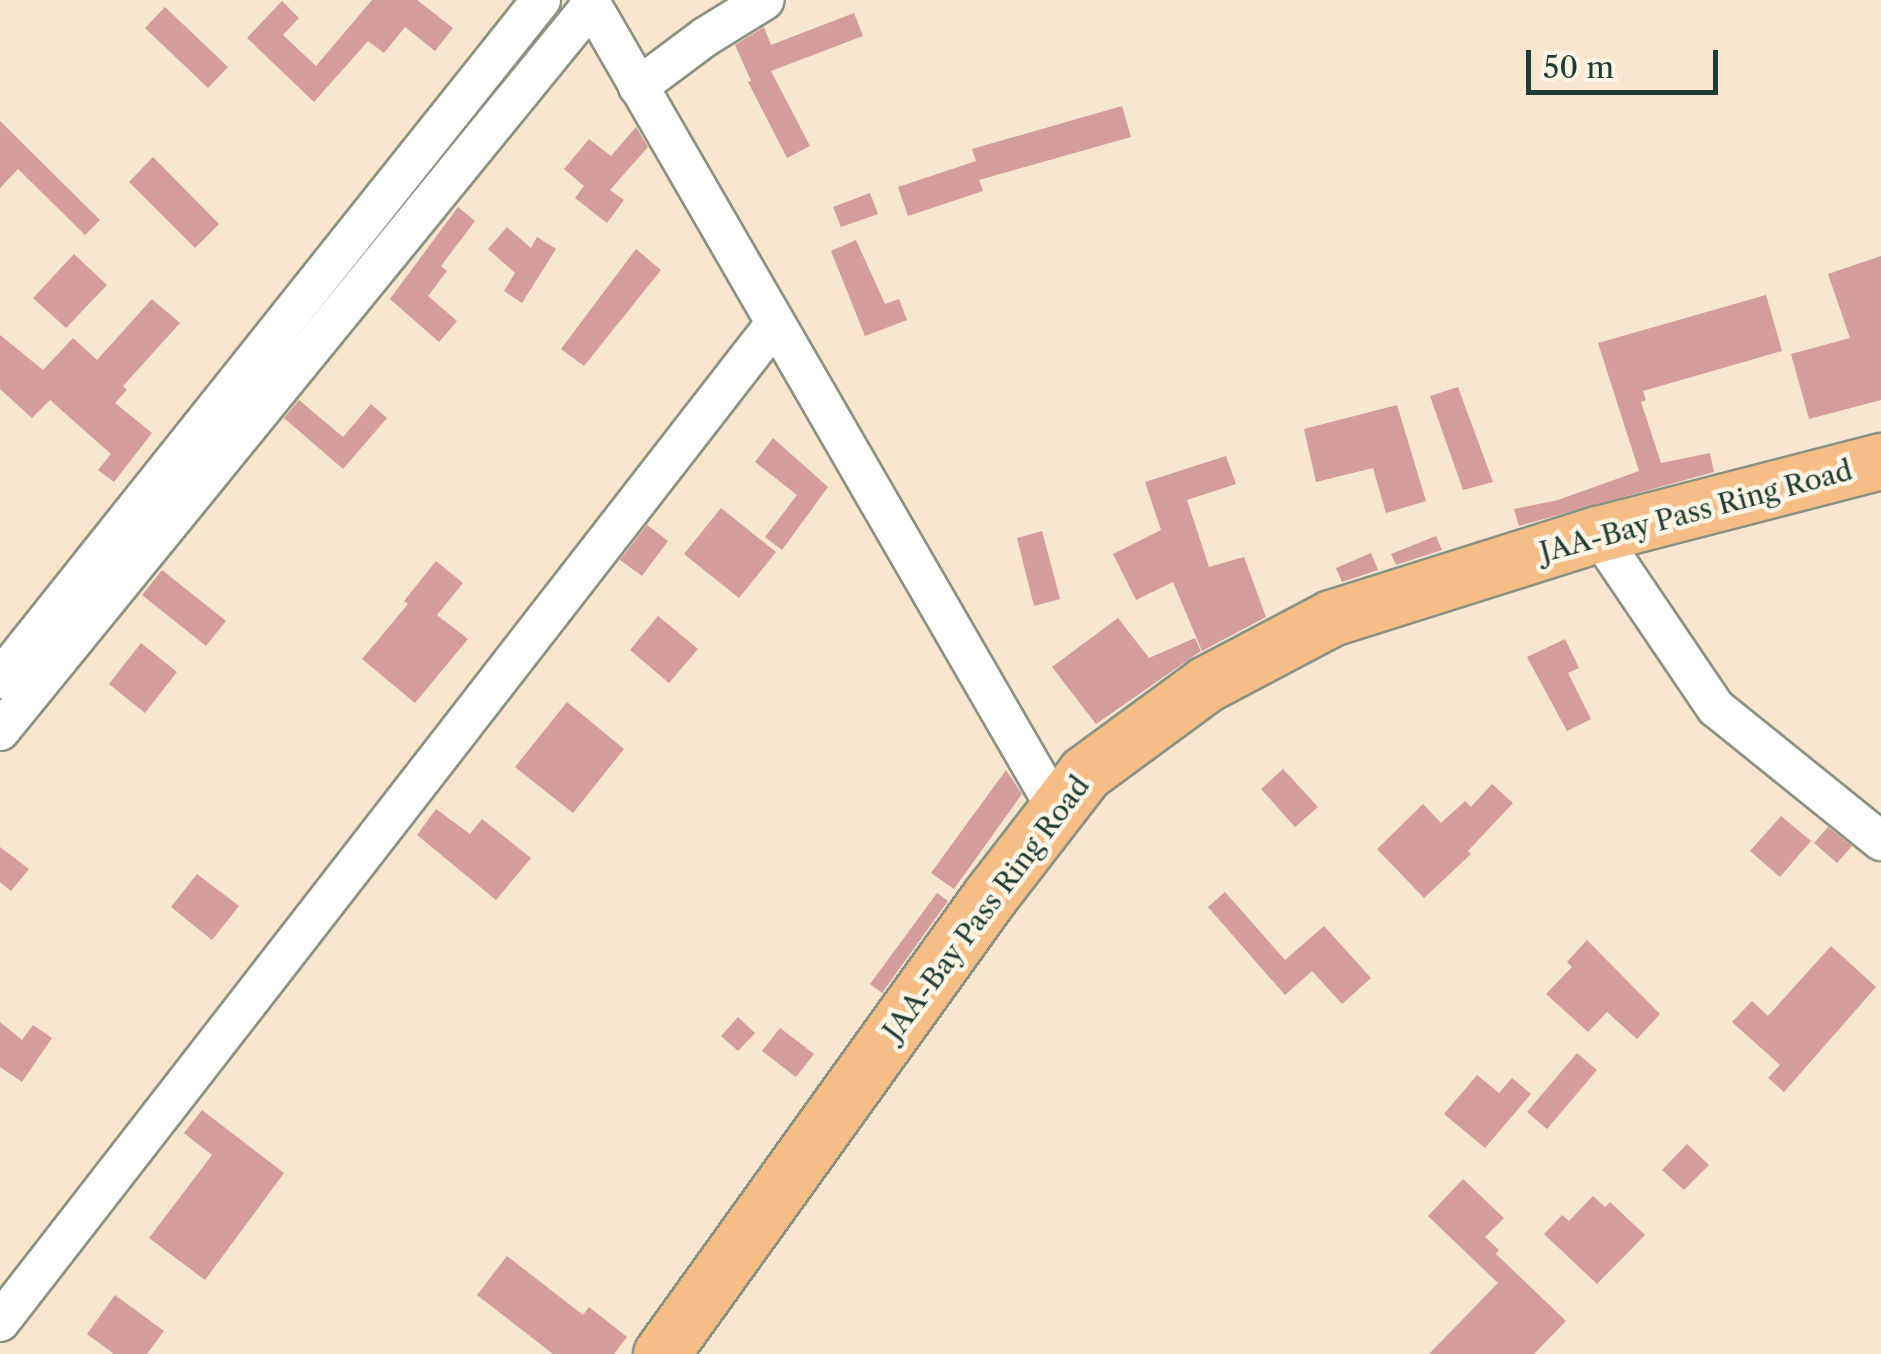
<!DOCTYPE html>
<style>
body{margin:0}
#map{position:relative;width:1881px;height:1354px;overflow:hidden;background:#f8e6cf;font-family:"Libre Caslon Text",serif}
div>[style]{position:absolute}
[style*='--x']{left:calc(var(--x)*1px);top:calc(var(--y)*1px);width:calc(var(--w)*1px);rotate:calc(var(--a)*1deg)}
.building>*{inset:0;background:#d39d99}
.roads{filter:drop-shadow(2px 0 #8c9282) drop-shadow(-2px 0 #8c9282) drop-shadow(0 2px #8c9282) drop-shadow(0 -2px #8c9282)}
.minor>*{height:38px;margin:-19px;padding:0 19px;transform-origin:19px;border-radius:19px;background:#fff}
.highway>*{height:55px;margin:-27.5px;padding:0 27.5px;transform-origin:27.5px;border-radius:27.5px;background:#f6be87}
span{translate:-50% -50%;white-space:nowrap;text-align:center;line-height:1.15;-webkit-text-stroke:9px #fcf5e5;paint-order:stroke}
.street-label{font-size:28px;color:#1f3d34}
.scale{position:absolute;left:1526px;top:50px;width:192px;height:45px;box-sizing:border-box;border:5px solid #1f3d34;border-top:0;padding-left:12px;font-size:30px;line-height:35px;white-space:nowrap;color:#1f3d34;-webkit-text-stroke:8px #fcf5e5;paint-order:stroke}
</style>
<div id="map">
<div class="building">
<div style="clip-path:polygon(372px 0,417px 0,453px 28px,435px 51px,405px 27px,384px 53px,368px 41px,314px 102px,247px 38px,282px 1px,299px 18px,283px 35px,316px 66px)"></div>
<div style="clip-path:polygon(165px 7px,228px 67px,208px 88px,145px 28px)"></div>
<div style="clip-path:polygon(854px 13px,863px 36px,771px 71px,810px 146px,787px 158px,748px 82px,751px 81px,735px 45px,764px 27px,771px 45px)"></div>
<div style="clip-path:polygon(1122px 106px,1131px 137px,979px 180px,983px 191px,908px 216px,898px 187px,976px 161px,972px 149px)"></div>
<div style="clip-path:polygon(0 121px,100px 220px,85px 235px,18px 169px,0 188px)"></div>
<div style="clip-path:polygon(636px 127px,648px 147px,610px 190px,624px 200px,607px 223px,575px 198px,584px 186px,564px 169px,589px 139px,611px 156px)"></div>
<div style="clip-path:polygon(153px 157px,219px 224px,195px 248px,129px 182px)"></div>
<div style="clip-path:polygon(870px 193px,878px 214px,841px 227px,833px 207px)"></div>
<div style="clip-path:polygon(458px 207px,475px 221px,441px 266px,447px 271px,428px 296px,457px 321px,439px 342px,390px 299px)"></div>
<div style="clip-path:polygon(507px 227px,531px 248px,537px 237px,556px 249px,522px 303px,504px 291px,515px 273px,488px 249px)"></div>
<div style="clip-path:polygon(856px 240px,885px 304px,899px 299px,907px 320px,865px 336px,831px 251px)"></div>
<div style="clip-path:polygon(636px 249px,661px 270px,584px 366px,561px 349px)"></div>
<div style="clip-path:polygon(74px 254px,107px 285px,66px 328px,33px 298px)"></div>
<div style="clip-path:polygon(1881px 256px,1881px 400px,1809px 419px,1791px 354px,1850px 338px,1828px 274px)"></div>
<div style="clip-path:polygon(1766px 295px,1782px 351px,1643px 391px,1646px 400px,1641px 402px,1661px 463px,1710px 453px,1714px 472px,1519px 526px,1514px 509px,1558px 500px,1639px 471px,1598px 343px)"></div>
<div style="clip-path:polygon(152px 299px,180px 323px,123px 386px,127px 390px,115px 403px,152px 433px,114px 482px,98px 470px,111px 454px,50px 400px,32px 418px,0 389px,0 335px,43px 370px,73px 338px,97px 360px)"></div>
<div style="clip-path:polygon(1458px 387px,1493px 482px,1463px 490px,1430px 396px)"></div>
<div style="clip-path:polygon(299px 400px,343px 437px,371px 404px,387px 418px,343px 469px,284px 418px)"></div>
<div style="clip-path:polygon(1397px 405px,1426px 501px,1386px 513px,1373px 468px,1316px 482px,1304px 429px)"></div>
<div style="clip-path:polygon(773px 438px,828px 487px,782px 550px,765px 537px,797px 495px,755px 462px)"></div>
<div style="clip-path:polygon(1226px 456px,1236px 484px,1187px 500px,1209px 567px,1244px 557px,1266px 617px,1202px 651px,1173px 582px,1136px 600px,1113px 554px,1161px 530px,1145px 482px)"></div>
<div style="clip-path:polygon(721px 508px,776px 552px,739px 598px,684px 554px)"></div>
<div style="clip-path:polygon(647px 525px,668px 541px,642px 576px,620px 560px)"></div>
<div style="clip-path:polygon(1042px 531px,1060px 599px,1034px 606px,1017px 538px)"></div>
<div style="clip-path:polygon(1436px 536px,1442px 550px,1396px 565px,1391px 554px)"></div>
<div style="clip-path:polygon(1371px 553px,1378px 570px,1342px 582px,1336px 568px)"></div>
<div style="clip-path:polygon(436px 561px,463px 583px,437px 615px,468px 639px,415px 703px,362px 659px,408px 604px,404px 601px)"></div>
<div style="clip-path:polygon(162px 570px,226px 621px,206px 646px,142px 595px)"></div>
<div style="clip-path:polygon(658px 616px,698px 649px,669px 683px,630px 650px)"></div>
<div style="clip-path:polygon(1118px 618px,1149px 658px,1195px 638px,1201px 651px,1096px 724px,1052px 667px)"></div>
<div style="clip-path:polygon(1565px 639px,1579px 668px,1568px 673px,1591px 719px,1567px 731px,1527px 657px)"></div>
<div style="clip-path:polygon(141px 643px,177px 672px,145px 713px,109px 684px)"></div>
<div style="clip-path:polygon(567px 702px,624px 749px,573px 813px,515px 767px)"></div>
<div style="clip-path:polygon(1283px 769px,1318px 807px,1295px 827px,1261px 789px)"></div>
<div style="clip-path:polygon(1006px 770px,1022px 794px,954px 889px,931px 873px)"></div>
<div style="clip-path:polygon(1492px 784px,1513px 803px,1468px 851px,1471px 854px,1424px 898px,1377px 849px,1423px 804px,1441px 823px,1465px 801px,1471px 807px)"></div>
<div style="clip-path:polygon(436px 809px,470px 834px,482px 819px,531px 858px,496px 900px,417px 835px)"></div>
<div style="clip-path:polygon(1781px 816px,1811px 841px,1780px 877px,1750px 851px)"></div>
<div style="clip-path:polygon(1828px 827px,1852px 846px,1837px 863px,1814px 843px)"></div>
<div style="clip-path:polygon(0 847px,29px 869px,11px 891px,0 882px)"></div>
<div style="clip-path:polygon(197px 874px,239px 906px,212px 940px,171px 907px)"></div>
<div style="clip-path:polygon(1225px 892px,1285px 960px,1324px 926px,1371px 978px,1342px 1004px,1312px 971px,1285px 995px,1208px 907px)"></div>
<div style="clip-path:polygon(937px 893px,948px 901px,882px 993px,870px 984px)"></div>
<div style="clip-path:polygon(1587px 940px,1660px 1014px,1637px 1039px,1607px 1012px,1588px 1032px,1546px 994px,1572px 967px,1567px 962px)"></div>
<div style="clip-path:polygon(1831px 946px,1876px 987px,1784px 1092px,1768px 1078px,1780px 1065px,1732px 1022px,1752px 1001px,1768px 1016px)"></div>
<div style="clip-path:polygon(738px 1017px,755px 1033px,738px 1051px,721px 1036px)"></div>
<div style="clip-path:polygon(0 1022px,22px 1040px,33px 1025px,52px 1038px,22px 1082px,0 1067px)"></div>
<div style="clip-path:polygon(780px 1028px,814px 1054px,796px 1077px,762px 1051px)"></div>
<div style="clip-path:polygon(1577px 1053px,1597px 1070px,1547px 1129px,1527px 1112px)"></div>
<div style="clip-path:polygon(1477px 1075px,1499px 1093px,1512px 1078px,1531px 1094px,1485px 1148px,1444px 1114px)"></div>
<div style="clip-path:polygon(202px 1110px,284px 1173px,205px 1280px,149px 1238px,212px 1155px,184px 1133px)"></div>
<div style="clip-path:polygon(1687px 1144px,1709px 1165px,1684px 1190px,1662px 1170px)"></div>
<div style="clip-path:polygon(1463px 1179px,1504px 1218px,1485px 1237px,1499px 1250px,1496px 1254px,1566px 1321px,1534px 1354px,1429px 1354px,1498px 1283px,1428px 1216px)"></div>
<div style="clip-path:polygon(1593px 1196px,1605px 1207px,1610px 1202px,1645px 1235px,1597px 1284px,1544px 1234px,1562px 1215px,1569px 1221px)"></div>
<div style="clip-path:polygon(507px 1256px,583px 1315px,589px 1307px,627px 1337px,614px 1354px,553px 1354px,477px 1295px)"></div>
<div style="clip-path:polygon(115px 1295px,164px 1331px,147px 1354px,114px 1354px,87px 1334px)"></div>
</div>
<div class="roads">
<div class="minor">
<div style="--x:589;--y:0;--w:935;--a:59.98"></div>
<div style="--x:638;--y:87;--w:84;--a:-36.7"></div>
<div style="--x:705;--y:37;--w:70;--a:-31.7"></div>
<div style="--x:1598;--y:534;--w:210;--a:55.9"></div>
<div style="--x:1716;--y:708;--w:212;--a:38.9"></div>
<div style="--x:0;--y:679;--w:868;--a:-51.45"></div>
<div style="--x:0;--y:731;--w:938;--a:-50.84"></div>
<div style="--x:0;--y:1322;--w:1262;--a:-52.18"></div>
</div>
<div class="highway">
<div style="--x:661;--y:1354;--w:564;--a:-54.31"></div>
<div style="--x:990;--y:896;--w:155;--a:-52.3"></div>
<div style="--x:1085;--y:773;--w:150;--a:-36.3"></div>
<div style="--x:1206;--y:684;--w:141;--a:-27.8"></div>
<div style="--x:1331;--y:618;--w:280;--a:-17.5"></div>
<div style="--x:1598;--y:534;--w:292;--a:-14.5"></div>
</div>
</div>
<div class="street-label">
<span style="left:1696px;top:511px;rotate:-15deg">JAA-Bay Pass Ring Road</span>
<span style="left:986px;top:908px;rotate:-53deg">JAA-Bay Pass Ring Road</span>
</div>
<div class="scale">50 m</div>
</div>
